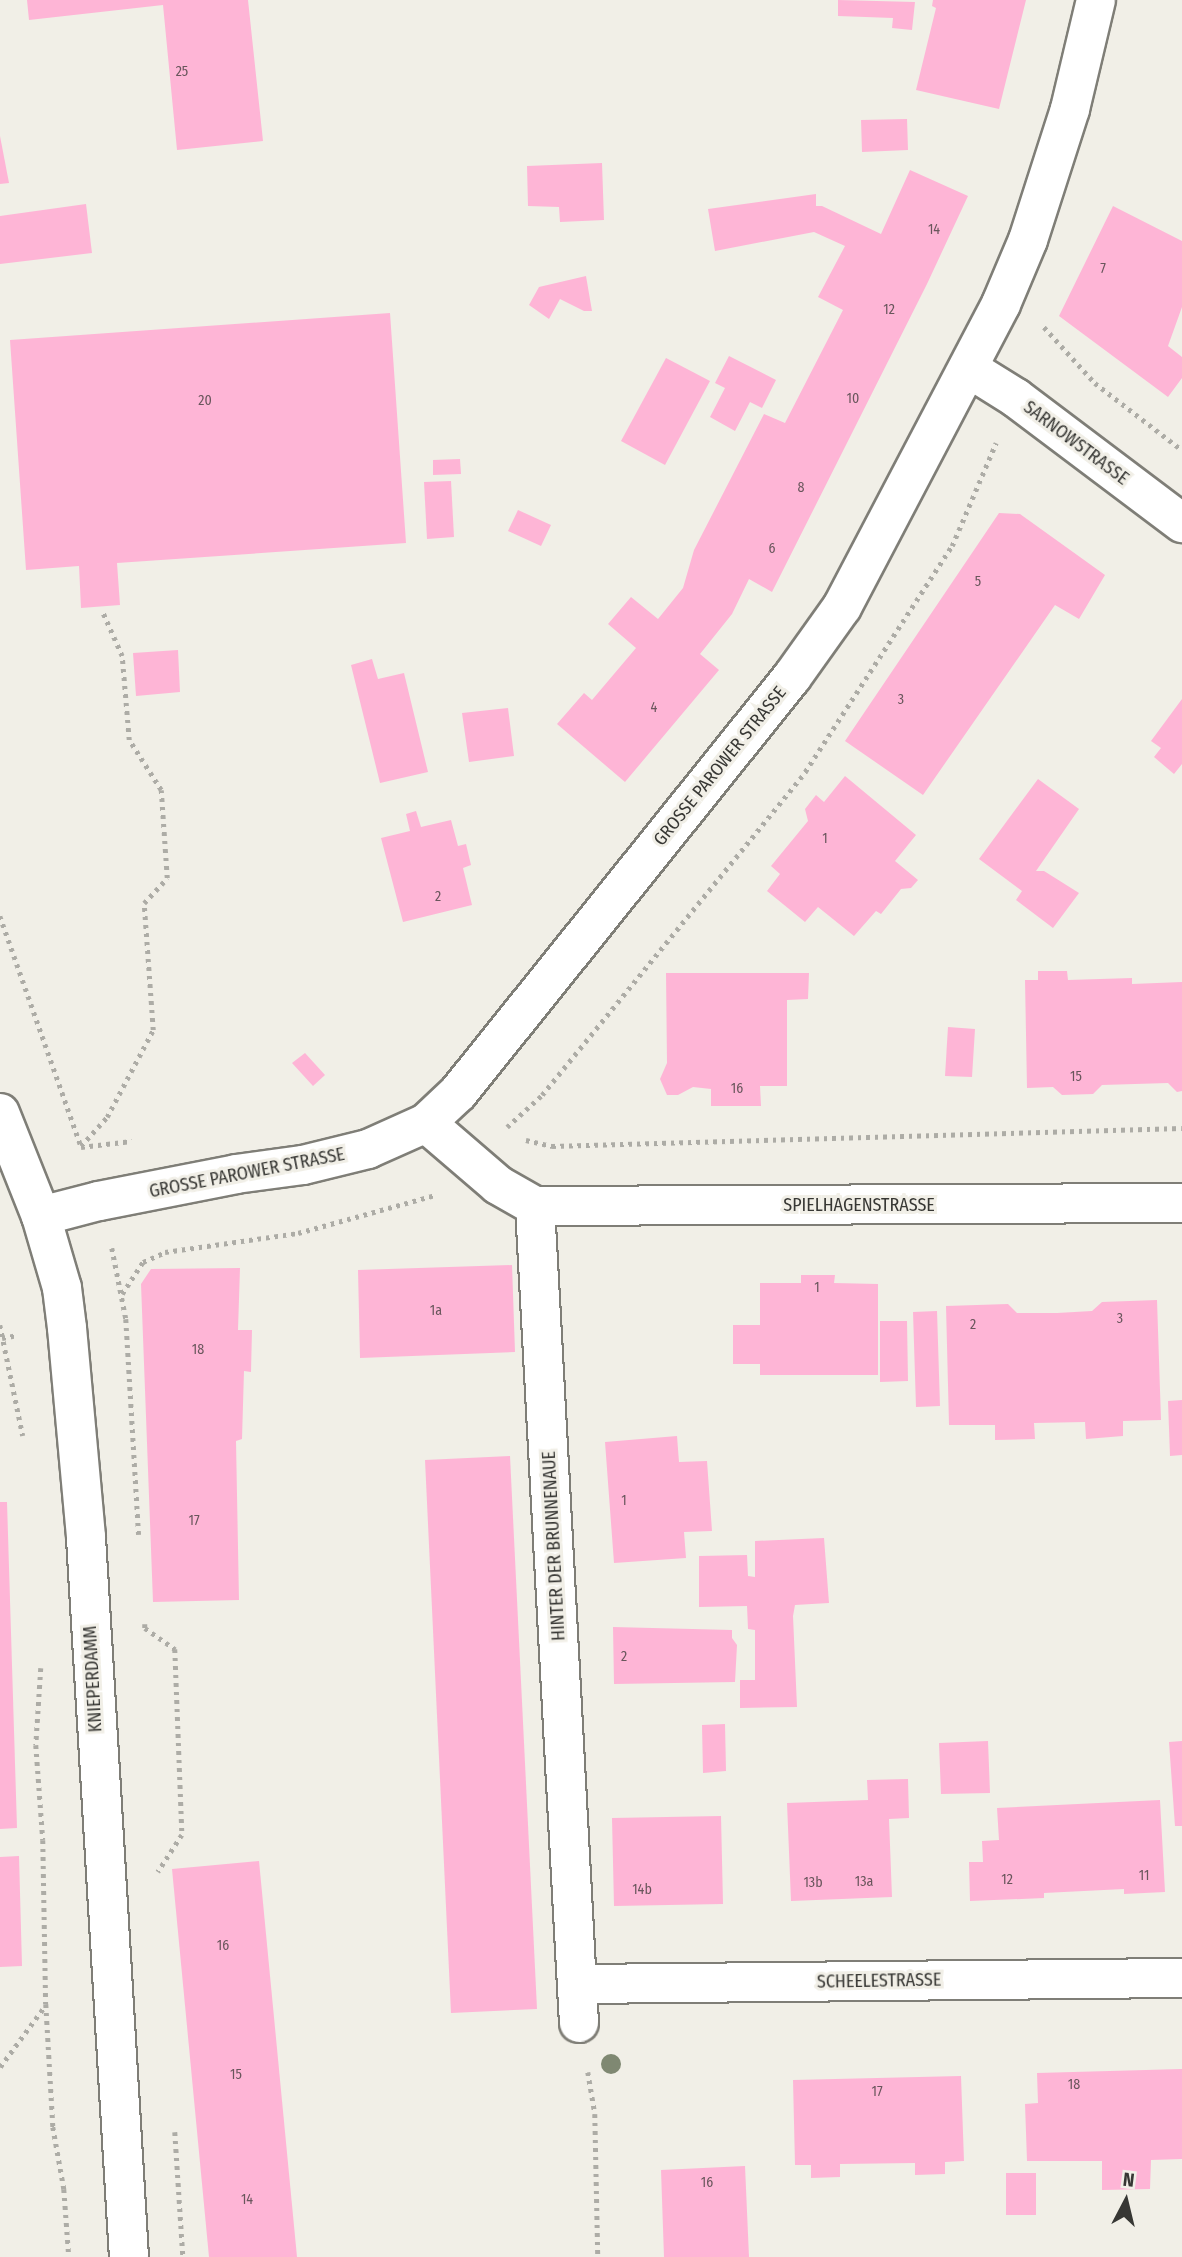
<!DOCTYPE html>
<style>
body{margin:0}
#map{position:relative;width:1182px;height:2257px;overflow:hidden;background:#f1efe7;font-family:"Fira Sans Condensed",sans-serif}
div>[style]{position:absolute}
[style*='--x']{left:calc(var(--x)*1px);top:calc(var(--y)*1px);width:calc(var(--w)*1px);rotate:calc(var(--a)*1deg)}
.building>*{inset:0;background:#feb5d6}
.path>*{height:4.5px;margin-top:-2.25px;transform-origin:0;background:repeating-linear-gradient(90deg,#adaca6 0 3.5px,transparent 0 8.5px)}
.roads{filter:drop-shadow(2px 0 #7f7e77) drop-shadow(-2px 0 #7f7e77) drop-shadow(0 2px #7f7e77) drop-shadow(0 -2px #7f7e77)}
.minor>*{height:38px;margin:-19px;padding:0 19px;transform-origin:19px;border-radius:19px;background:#fff}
.major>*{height:38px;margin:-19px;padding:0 19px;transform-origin:19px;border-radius:19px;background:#fff}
.trees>*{width:20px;height:20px;margin:-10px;border-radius:50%;background:#7f8872}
span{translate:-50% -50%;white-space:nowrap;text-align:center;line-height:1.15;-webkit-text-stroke:6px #f1efe7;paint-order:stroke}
.number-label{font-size:14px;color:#69565c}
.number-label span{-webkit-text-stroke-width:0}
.street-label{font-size:18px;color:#373734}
.north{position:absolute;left:1091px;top:2166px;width:70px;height:70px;-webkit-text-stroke:5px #f1efe7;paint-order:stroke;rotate:7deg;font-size:19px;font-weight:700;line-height:28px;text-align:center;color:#373734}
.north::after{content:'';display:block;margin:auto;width:24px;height:32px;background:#373734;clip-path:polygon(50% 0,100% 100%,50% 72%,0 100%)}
</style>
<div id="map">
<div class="building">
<div style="clip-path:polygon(27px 0,248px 0,263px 141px,177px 150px,163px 5px,29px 20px)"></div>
<div style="clip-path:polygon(838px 0,915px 2px,912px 30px,892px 28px,893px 18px,838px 16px)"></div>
<div style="clip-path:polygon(933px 0,1026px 0,999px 109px,916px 90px,936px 8px,932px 6px)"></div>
<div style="clip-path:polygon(907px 119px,908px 150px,862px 152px,861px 120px)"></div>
<div style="clip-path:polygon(0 136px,9px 183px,0 184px)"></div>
<div style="clip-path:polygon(602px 163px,604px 220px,560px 222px,559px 207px,528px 206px,527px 166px)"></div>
<div style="clip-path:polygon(910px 170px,968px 196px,927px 284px,772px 592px,749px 579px,732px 614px,700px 654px,719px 670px,625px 782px,557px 724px,584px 693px,592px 700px,636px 648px,608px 624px,631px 597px,658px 619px,683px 588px,694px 550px,764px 414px,785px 423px,843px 310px,818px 297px,845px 246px,814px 232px,715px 251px,708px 209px,816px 194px,816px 206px,822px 206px,881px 234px)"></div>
<div style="clip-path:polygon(86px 204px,92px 253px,0 264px,0 216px)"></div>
<div style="clip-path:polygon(1113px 206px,1182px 241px,1182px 307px,1168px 346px,1182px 357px,1182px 378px,1168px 397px,1059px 316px)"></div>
<div style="clip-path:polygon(586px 276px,592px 311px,584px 311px,560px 299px,549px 319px,529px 305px,539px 287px)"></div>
<div style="clip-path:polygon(390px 313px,406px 543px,117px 563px,120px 605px,81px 608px,79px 566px,26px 570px,10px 340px)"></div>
<div style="clip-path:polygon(729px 356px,776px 380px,762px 408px,750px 402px,735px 431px,710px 417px,725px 388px,715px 383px)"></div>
<div style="clip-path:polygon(666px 358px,710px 381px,665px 465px,621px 441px)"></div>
<div style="clip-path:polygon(460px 459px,461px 474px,433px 475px,433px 460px)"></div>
<div style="clip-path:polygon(451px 481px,454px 537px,427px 539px,424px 482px)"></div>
<div style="clip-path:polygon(518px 510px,551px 525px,541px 546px,508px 531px)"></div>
<div style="clip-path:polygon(999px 513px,1020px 514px,1105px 575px,1079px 619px,1055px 605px,923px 795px,845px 741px)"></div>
<div style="clip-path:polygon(178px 650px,180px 692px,136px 696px,133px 653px)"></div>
<div style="clip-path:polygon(372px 659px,378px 679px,404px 673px,428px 772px,380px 783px,351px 665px)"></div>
<div style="clip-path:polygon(1182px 699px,1182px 764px,1174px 774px,1154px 757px,1161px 748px,1151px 741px)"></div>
<div style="clip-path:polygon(508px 708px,514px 756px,469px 762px,462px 713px)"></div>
<div style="clip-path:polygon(845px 776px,916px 835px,895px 861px,918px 880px,911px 888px,901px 889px,881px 914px,876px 911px,854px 936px,818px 907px,805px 922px,767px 891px,780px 874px,771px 866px,808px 821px,805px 809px,816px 795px,824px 802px)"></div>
<div style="clip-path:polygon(1038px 779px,1079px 809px,1036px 871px,1044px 871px,1079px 893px,1053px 928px,1016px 900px,1022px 891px,979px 859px)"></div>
<div style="clip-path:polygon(416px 811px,421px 827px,451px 820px,458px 846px,466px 844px,471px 865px,463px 868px,472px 905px,403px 922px,381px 838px,410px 831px,406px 814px)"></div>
<div style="clip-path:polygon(1038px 971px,1067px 971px,1068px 980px,1132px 978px,1132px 984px,1182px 982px,1182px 1091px,1177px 1092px,1168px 1083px,1102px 1085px,1093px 1094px,1062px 1095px,1053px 1087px,1027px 1088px,1025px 980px,1038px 980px)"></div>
<div style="clip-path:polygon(666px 973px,809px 973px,808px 999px,787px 1000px,787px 1086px,760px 1086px,761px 1106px,711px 1106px,711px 1089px,693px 1087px,678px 1095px,667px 1095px,660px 1079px,667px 1063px)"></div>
<div style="clip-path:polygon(948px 1027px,975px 1029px,972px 1077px,945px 1076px)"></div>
<div style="clip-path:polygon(305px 1053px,325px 1075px,313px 1086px,292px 1063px)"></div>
<div style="clip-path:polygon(512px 1265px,515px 1352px,360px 1358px,358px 1270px)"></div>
<div style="clip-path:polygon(240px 1268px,238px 1330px,252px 1330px,251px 1372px,244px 1371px,242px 1439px,236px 1441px,239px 1600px,153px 1602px,141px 1284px,151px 1269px)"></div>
<div style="clip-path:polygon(801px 1275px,835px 1275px,834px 1283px,878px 1284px,878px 1375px,760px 1375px,760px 1364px,733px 1364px,733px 1325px,760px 1325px,760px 1283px,801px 1283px)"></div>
<div style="clip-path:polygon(1157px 1300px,1161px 1420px,1123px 1421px,1123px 1436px,1086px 1439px,1085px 1422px,1034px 1423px,1035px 1439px,995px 1440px,995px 1425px,949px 1425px,946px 1306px,1008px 1304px,1017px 1313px,1057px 1313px,1092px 1311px,1102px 1302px)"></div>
<div style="clip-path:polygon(937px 1311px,940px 1406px,916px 1407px,913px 1312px)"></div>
<div style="clip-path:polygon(880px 1321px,907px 1321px,908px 1381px,880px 1382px)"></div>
<div style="clip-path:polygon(1182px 1400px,1182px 1455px,1170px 1456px,1168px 1401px)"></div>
<div style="clip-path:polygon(677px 1436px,679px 1462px,707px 1461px,712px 1531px,684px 1532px,686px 1558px,614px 1563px,605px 1442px)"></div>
<div style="clip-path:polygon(510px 1456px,537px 2009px,451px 2013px,425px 1460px)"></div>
<div style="clip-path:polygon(0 1502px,7px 1502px,17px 1828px,0 1829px)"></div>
<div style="clip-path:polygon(824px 1538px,829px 1603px,795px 1605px,793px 1616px,797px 1707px,740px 1708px,740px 1680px,755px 1680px,755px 1630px,748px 1629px,747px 1606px,699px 1607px,699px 1556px,747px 1555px,748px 1576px,755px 1577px,755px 1541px)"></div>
<div style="clip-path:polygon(613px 1627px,732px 1630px,732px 1638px,737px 1645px,735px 1682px,614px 1684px)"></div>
<div style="clip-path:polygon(725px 1724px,726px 1771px,703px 1773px,702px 1725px)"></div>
<div style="clip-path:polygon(988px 1741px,990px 1793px,941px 1794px,939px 1743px)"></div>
<div style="clip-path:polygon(1182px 1741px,1182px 1826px,1175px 1826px,1169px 1742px)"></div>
<div style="clip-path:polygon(908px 1779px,909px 1818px,889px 1819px,892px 1897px,791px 1901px,787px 1803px,868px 1800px,867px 1780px)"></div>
<div style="clip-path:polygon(1160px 1800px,1165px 1892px,1124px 1894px,1124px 1889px,1044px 1893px,1044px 1898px,970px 1901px,969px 1862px,983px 1862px,982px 1841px,999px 1840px,997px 1808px)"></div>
<div style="clip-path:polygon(721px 1816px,723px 1904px,614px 1906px,612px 1818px)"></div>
<div style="clip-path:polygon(19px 1856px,22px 1966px,0 1967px,0 1857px)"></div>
<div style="clip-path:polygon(259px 1861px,297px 2257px,209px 2257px,172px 1869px)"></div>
<div style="clip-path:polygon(1182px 2069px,1182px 2159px,1151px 2160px,1150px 2189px,1102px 2190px,1102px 2161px,1027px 2161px,1025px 2104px,1038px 2103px,1037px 2073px)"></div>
<div style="clip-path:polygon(961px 2076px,964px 2161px,945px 2162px,945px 2174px,915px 2175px,915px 2163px,840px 2164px,840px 2177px,811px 2178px,811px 2165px,795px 2165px,793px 2080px)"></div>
<div style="clip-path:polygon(745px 2166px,749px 2257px,664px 2257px,661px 2170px)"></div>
<div style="clip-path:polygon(1006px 2173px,1036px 2173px,1036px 2215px,1006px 2215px)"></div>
</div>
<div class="path">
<div style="--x:1044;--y:327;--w:76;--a:47.7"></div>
<div style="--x:1095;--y:383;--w:110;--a:37.6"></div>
<div style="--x:0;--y:916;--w:244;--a:70.6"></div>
<div style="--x:507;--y:1127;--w:47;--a:-42.4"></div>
<div style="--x:542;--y:1095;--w:417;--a:-50.8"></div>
<div style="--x:805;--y:772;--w:270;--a:-57"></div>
<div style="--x:952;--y:546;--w:112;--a:-66.9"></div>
<div style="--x:526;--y:1140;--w:27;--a:13"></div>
<div style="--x:552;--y:1146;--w:630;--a:-1.64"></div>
<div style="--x:81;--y:1146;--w:39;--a:-48"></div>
<div style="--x:107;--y:1117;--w:98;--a:-62.1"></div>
<div style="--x:153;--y:1030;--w:127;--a:-94.1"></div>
<div style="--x:144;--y:903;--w:34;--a:-47"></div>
<div style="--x:167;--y:878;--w:88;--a:-93.9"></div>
<div style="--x:161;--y:790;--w:59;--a:-122.6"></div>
<div style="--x:129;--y:740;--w:84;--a:-94.8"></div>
<div style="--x:122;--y:656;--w:49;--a:-114"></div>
<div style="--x:81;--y:1147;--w:51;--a:-6.7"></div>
<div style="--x:112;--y:1248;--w:72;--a:78.8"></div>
<div style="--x:126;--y:1319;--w:216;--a:86.6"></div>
<div style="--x:122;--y:1294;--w:38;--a:-57"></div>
<div style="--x:143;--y:1262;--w:24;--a:-24"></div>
<div style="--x:165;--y:1252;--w:134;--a:-8.1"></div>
<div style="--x:298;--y:1233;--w:142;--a:-15.5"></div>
<div style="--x:0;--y:1325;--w:113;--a:78.3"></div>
<div style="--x:2;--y:1338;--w:16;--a:-11"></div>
<div style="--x:145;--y:1624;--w:4;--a:90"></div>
<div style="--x:145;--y:1628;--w:37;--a:35"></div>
<div style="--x:175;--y:1649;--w:186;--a:87.8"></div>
<div style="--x:182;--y:1835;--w:44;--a:123"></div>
<div style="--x:41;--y:1668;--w:77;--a:93.7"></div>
<div style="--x:36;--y:1745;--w:95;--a:85.8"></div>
<div style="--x:43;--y:1840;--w:164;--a:89"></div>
<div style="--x:46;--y:2004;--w:123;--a:86.7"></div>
<div style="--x:53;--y:2127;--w:63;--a:79.9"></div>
<div style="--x:64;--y:2189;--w:68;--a:85.8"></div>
<div style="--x:0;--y:2067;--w:76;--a:-53.6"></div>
<div style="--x:588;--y:2072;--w:43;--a:80.5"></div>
<div style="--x:595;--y:2114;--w:143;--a:88.8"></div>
<div style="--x:175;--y:2132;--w:125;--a:86.3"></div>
</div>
<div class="roads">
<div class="minor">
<div style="--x:968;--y:368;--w:57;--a:32"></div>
<div style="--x:1016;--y:398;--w:208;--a:37"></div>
<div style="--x:426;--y:1123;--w:95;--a:40.7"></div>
<div style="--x:498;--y:1185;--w:43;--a:29.6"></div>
<div style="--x:535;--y:1206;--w:647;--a:-0.27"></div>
<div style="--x:535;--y:1206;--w:818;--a:86.92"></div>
<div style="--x:41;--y:1216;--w:60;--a:-14.5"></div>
<div style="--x:99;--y:1201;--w:140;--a:-11.1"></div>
<div style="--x:236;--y:1174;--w:68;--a:-7.7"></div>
<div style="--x:303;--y:1165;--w:67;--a:-13.8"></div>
<div style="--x:368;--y:1149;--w:64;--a:-24.1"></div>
<div style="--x:426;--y:1123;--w:44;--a:-43.2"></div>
<div style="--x:458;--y:1093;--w:533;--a:-51.24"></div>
<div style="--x:792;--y:677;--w:86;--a:-54.5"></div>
<div style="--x:842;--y:607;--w:342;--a:-62.3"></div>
<div style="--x:1001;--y:304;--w:69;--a:-67.1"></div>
<div style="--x:1028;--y:240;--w:138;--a:-72.2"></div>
<div style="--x:1070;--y:109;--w:112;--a:-76.6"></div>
<div style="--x:577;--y:1984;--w:605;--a:-0.57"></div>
</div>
<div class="major">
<div style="--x:0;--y:1113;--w:111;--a:68.3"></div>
<div style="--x:41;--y:1216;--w:75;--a:73.7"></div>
<div style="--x:62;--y:1288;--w:40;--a:82.9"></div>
<div style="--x:67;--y:1328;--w:211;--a:84.8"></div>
<div style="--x:86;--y:1538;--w:720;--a:86.58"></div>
</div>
</div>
<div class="trees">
<div style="left:611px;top:2064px"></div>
</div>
<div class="number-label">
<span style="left:182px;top:72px">25</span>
<span style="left:934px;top:230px">14</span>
<span style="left:1103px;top:269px">7</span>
<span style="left:889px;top:310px">12</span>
<span style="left:853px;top:399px">10</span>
<span style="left:205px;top:401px">20</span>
<span style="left:801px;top:488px">8</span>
<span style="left:772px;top:549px">6</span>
<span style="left:978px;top:582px">5</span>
<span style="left:901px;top:700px">3</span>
<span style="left:654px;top:708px">4</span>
<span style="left:825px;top:839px">1</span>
<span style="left:438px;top:897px">2</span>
<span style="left:1076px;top:1077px">15</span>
<span style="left:737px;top:1089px">16</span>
<span style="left:817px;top:1288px">1</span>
<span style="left:436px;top:1311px">1a</span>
<span style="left:1120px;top:1319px">3</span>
<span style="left:973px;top:1325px">2</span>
<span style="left:198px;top:1350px">18</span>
<span style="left:624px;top:1501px">1</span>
<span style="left:194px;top:1521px">17</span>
<span style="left:624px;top:1657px">2</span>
<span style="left:1144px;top:1876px">11</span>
<span style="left:1007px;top:1880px">12</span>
<span style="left:864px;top:1882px">13a</span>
<span style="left:813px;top:1883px">13b</span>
<span style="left:642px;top:1890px">14b</span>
<span style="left:223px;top:1946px">16</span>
<span style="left:236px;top:2075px">15</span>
<span style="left:1074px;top:2085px">18</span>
<span style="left:877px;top:2092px">17</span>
<span style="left:707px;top:2183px">16</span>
<span style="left:247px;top:2200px">14</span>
</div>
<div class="street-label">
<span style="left:1076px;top:443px;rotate:37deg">SARNOWSTRASSE</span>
<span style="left:720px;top:766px;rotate:-51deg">GROSSE PAROWER STRASSE</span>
<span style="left:247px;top:1173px;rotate:-11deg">GROSSE PAROWER STRASSE</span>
<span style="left:859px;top:1205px">SPIELHAGENSTRASSE</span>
<span style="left:554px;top:1546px;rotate:-93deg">HINTER DER BRUNNENAUE</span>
<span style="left:93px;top:1679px;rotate:-93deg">KNIEPERDAMM</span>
<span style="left:879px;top:1981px;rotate:-1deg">SCHEELESTRASSE</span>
</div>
<div class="north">N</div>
</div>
